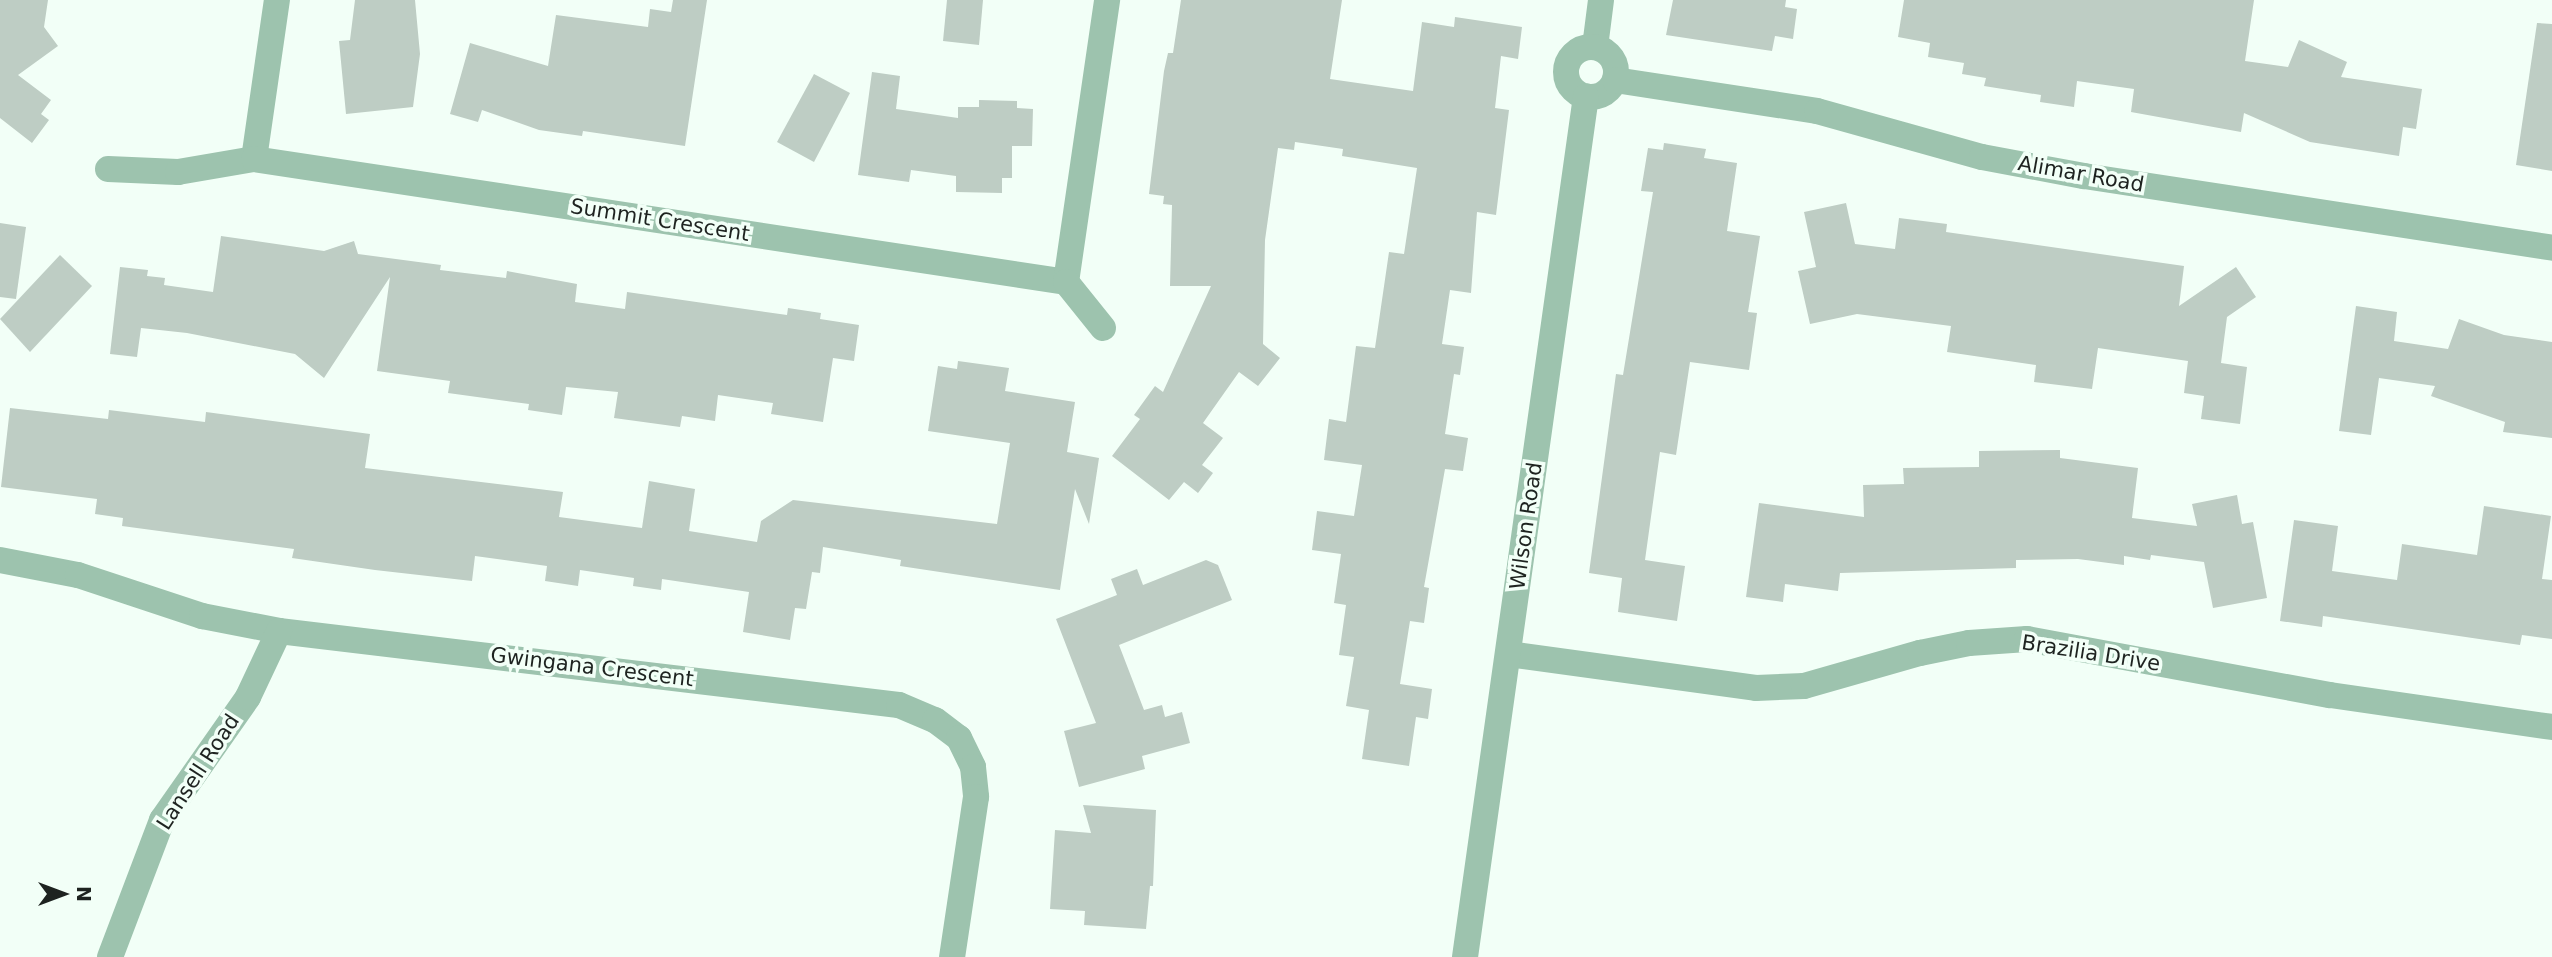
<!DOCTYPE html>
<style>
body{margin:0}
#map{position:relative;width:2552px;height:957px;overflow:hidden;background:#f2fff7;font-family:"DejaVu Sans",sans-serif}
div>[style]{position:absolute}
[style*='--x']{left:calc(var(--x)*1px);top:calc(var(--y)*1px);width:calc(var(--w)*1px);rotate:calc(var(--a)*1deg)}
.building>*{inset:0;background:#becdc4}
.minor>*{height:26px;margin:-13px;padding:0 13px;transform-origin:13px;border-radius:13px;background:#9dc3ae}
.minor>.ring{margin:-13px;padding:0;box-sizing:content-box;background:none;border:26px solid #9dc3ae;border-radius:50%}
span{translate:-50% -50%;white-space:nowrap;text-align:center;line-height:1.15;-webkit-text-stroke:7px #f2fff7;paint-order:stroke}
.street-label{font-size:21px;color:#1e2320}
.north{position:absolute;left:28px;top:859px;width:70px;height:70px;-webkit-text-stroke:5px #f2fff7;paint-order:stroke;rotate:90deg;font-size:19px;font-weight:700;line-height:28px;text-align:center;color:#1e2320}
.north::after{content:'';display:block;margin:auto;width:24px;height:32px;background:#1e2320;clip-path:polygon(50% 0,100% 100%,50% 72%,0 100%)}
</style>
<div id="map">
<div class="building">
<div style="clip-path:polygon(0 0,48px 0,44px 27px,58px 46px,18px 75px,51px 100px,41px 114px,49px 120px,32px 143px,0 118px)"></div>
<div style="clip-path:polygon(355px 0,415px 0,420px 54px,413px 107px,346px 114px,339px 41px,350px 40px)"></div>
<div style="clip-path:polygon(673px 0,707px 0,685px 146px,583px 131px,582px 136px,539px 130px,482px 110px,478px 122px,450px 114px,470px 43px,548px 66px,556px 15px,648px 27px,650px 9px,671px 12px)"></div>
<div style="clip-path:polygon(947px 0,983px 0,979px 45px,943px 41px)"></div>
<div style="clip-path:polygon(1181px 0,1342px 0,1330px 79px,1413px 91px,1422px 22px,1454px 27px,1455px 17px,1522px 27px,1518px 59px,1501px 56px,1495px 108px,1509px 110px,1496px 215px,1477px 212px,1471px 293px,1450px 290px,1442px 344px,1464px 347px,1460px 375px,1454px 374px,1445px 434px,1468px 438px,1463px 471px,1445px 469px,1424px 587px,1429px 588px,1424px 623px,1410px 621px,1400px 684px,1432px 689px,1428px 719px,1416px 717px,1409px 766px,1362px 759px,1369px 710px,1346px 706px,1354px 657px,1339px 655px,1346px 605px,1334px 603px,1341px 554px,1312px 550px,1317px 511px,1354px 516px,1362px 465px,1324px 460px,1329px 419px,1346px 422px,1356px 346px,1375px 348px,1389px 252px,1404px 254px,1417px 168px,1342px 156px,1343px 149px,1295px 142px,1294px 150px,1278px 148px,1265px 240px,1263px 344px,1280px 358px,1258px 386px,1239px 372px,1203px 423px,1223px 438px,1202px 465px,1213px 473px,1198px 493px,1184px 482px,1169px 500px,1112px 456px,1140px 419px,1134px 415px,1155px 386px,1163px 392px,1211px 286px,1170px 286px,1172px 205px,1163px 204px,1164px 196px,1149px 194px,1164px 71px,1168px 53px,1173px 53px)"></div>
<div style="clip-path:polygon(1673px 0,1786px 0,1785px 7px,1797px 9px,1793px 39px,1775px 36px,1772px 51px,1666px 35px)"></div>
<div style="clip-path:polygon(1904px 0,2254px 0,2245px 61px,2288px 67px,2299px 40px,2347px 62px,2341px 77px,2422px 89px,2416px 129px,2403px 127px,2399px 156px,2310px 142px,2244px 113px,2241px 132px,2131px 112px,2134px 89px,2077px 81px,2074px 107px,2040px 102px,2041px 95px,1984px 86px,1986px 78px,1962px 74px,1964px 63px,1928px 57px,1930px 43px,1898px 37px)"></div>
<div style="clip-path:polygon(2537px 23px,2552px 24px,2552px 171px,2516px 165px)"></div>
<div style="clip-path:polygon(872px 72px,900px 76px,896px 109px,958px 118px,958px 107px,979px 107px,979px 100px,1017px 101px,1017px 108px,1033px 109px,1032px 146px,1012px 146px,1012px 178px,1002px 178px,1002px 193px,956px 192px,956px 176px,911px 170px,909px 182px,858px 175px)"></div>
<div style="clip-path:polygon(814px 74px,850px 93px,814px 162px,777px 142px)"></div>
<div style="clip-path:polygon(1664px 143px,1706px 149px,1704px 158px,1737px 163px,1727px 231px,1760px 236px,1748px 312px,1757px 313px,1749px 370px,1690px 362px,1676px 455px,1660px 452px,1645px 560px,1685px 566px,1677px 621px,1618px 612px,1622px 578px,1589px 573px,1616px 374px,1623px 375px,1653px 192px,1641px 191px,1648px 148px,1663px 150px)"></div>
<div style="clip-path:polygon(1846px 203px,1855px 244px,1895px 249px,1899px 218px,1947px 224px,1946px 232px,2184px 266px,2179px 306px,2236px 267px,2256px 297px,2227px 317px,2221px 363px,2247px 367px,2240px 424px,2201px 419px,2204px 396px,2184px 393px,2188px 361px,2098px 348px,2092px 389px,2034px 382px,2036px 365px,1947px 352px,1951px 326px,1857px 314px,1810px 324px,1798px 271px,1816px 267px,1804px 212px)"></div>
<div style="clip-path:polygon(0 223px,26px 227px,16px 299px,0 297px)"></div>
<div style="clip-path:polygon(221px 236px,324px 251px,354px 241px,358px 254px,441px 265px,440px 270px,506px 278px,507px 271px,577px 284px,575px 302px,625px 309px,627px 292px,787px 315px,788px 308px,821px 313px,820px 319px,859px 325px,854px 361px,833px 358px,823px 422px,771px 414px,773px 403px,718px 395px,715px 421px,682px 416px,680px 427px,614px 418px,618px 392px,566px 387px,562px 415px,528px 410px,529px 404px,448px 393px,450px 381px,377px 371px,390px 277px,324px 378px,295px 354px,187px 333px,141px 328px,137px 357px,110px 354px,120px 267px,148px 270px,147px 276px,165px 278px,164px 285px,213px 292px)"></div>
<div style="clip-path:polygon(60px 255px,92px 286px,30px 352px,0 319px)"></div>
<div style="clip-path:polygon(2356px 306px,2397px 312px,2394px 341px,2448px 349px,2459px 319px,2504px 335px,2552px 342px,2552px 438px,2503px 432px,2505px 422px,2431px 396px,2435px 386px,2379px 378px,2371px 435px,2339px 431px)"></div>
<div style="clip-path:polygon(958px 361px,1009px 368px,1005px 391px,1075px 402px,1067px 452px,1099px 458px,1089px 524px,1075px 489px,1060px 590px,900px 566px,901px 560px,823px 547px,820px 573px,812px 572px,806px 609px,795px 608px,790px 640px,743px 632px,749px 592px,662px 579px,661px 590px,633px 586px,634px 578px,580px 570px,578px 586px,545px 581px,547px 566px,475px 556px,472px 581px,375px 570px,292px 558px,294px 549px,122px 526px,123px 518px,95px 514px,97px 499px,1px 487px,10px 408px,108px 419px,109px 410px,205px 422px,206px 412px,370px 434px,365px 468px,563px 492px,559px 517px,642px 528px,649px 481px,695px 489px,689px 531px,757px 542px,761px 521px,793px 500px,997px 524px,1010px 443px,928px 431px,938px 366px,957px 369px)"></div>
<div style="clip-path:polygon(2060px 450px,2060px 458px,2138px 468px,2132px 518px,2197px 526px,2192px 504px,2237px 495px,2242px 524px,2253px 522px,2267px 598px,2213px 608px,2204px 562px,2151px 555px,2150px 560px,2124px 556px,2124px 565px,2078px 559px,2016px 560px,2016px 568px,1840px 573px,1838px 591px,1785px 584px,1783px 602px,1746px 597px,1759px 503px,1864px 517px,1863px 485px,1904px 484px,1903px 468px,1979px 467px,1979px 451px)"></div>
<div style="clip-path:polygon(2484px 506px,2551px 516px,2542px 579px,2552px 580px,2552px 639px,2522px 635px,2520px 645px,2323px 616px,2322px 627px,2280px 621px,2294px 520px,2338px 526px,2332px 571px,2397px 580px,2402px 544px,2477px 555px)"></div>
<div style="clip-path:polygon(1206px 560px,1218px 565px,1232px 600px,1119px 645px,1144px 710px,1162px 705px,1165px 717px,1182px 712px,1190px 743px,1142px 756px,1145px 769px,1079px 787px,1064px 731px,1096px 723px,1056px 619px,1117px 595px,1111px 579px,1137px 569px,1143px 585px)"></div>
<div style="clip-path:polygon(1083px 805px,1156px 810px,1153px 886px,1150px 886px,1146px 929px,1084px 925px,1085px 911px,1050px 909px,1055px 830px,1091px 833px)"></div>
</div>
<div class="minor">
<div style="--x:1595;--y:47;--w:47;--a:-82.7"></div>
<div class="ring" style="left:1566px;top:47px;width:24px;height:24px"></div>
<div style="--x:1615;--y:80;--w:204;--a:8.7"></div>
<div style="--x:1817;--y:111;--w:171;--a:15.6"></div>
<div style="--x:1982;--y:157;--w:104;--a:10.6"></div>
<div style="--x:2084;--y:176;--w:474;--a:8.7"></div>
<div style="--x:254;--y:159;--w:161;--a:-81.8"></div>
<div style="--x:108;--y:169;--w:70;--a:2.5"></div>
<div style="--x:178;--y:172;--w:77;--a:-9.7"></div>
<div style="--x:254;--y:159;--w:821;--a:8.61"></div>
<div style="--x:1066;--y:282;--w:285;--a:-81.7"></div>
<div style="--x:1066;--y:282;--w:59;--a:51.2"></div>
<div style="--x:0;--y:560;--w:79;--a:10.9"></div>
<div style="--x:78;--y:575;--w:131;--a:18.3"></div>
<div style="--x:202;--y:616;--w:78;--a:11"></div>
<div style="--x:279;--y:631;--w:624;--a:6.81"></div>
<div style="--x:899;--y:705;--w:39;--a:23"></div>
<div style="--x:935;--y:720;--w:30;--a:37"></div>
<div style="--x:959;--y:738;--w:32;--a:64"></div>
<div style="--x:973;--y:767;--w:30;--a:84"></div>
<div style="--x:976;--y:797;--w:162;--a:98.5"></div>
<div style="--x:1508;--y:654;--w:250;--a:7.8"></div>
<div style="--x:1756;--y:688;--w:48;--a:-2.4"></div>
<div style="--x:1804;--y:686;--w:121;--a:-15.9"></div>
<div style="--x:1920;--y:653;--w:50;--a:-11.5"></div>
<div style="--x:1969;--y:643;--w:58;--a:-3.9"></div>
<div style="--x:2027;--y:639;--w:308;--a:10.5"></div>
<div style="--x:2330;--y:695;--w:224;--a:8.2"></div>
<div style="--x:110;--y:957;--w:147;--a:-69.2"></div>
<div style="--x:162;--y:820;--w:150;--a:-55"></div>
<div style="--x:248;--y:697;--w:73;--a:-64.8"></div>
<div style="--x:1465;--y:957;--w:869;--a:-82"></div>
</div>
<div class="street-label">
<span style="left:2081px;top:174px;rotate:10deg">Alimar Road</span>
<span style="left:660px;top:220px;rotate:9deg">Summit Crescent</span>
<span style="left:1526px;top:526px;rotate:-82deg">Wilson Road</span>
<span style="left:2091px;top:653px;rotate:9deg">Brazilia Drive</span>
<span style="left:592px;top:667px;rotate:7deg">Gwingana Crescent</span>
<span style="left:198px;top:772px;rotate:-57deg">Lansell Road</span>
</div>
<div class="north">N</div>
</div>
